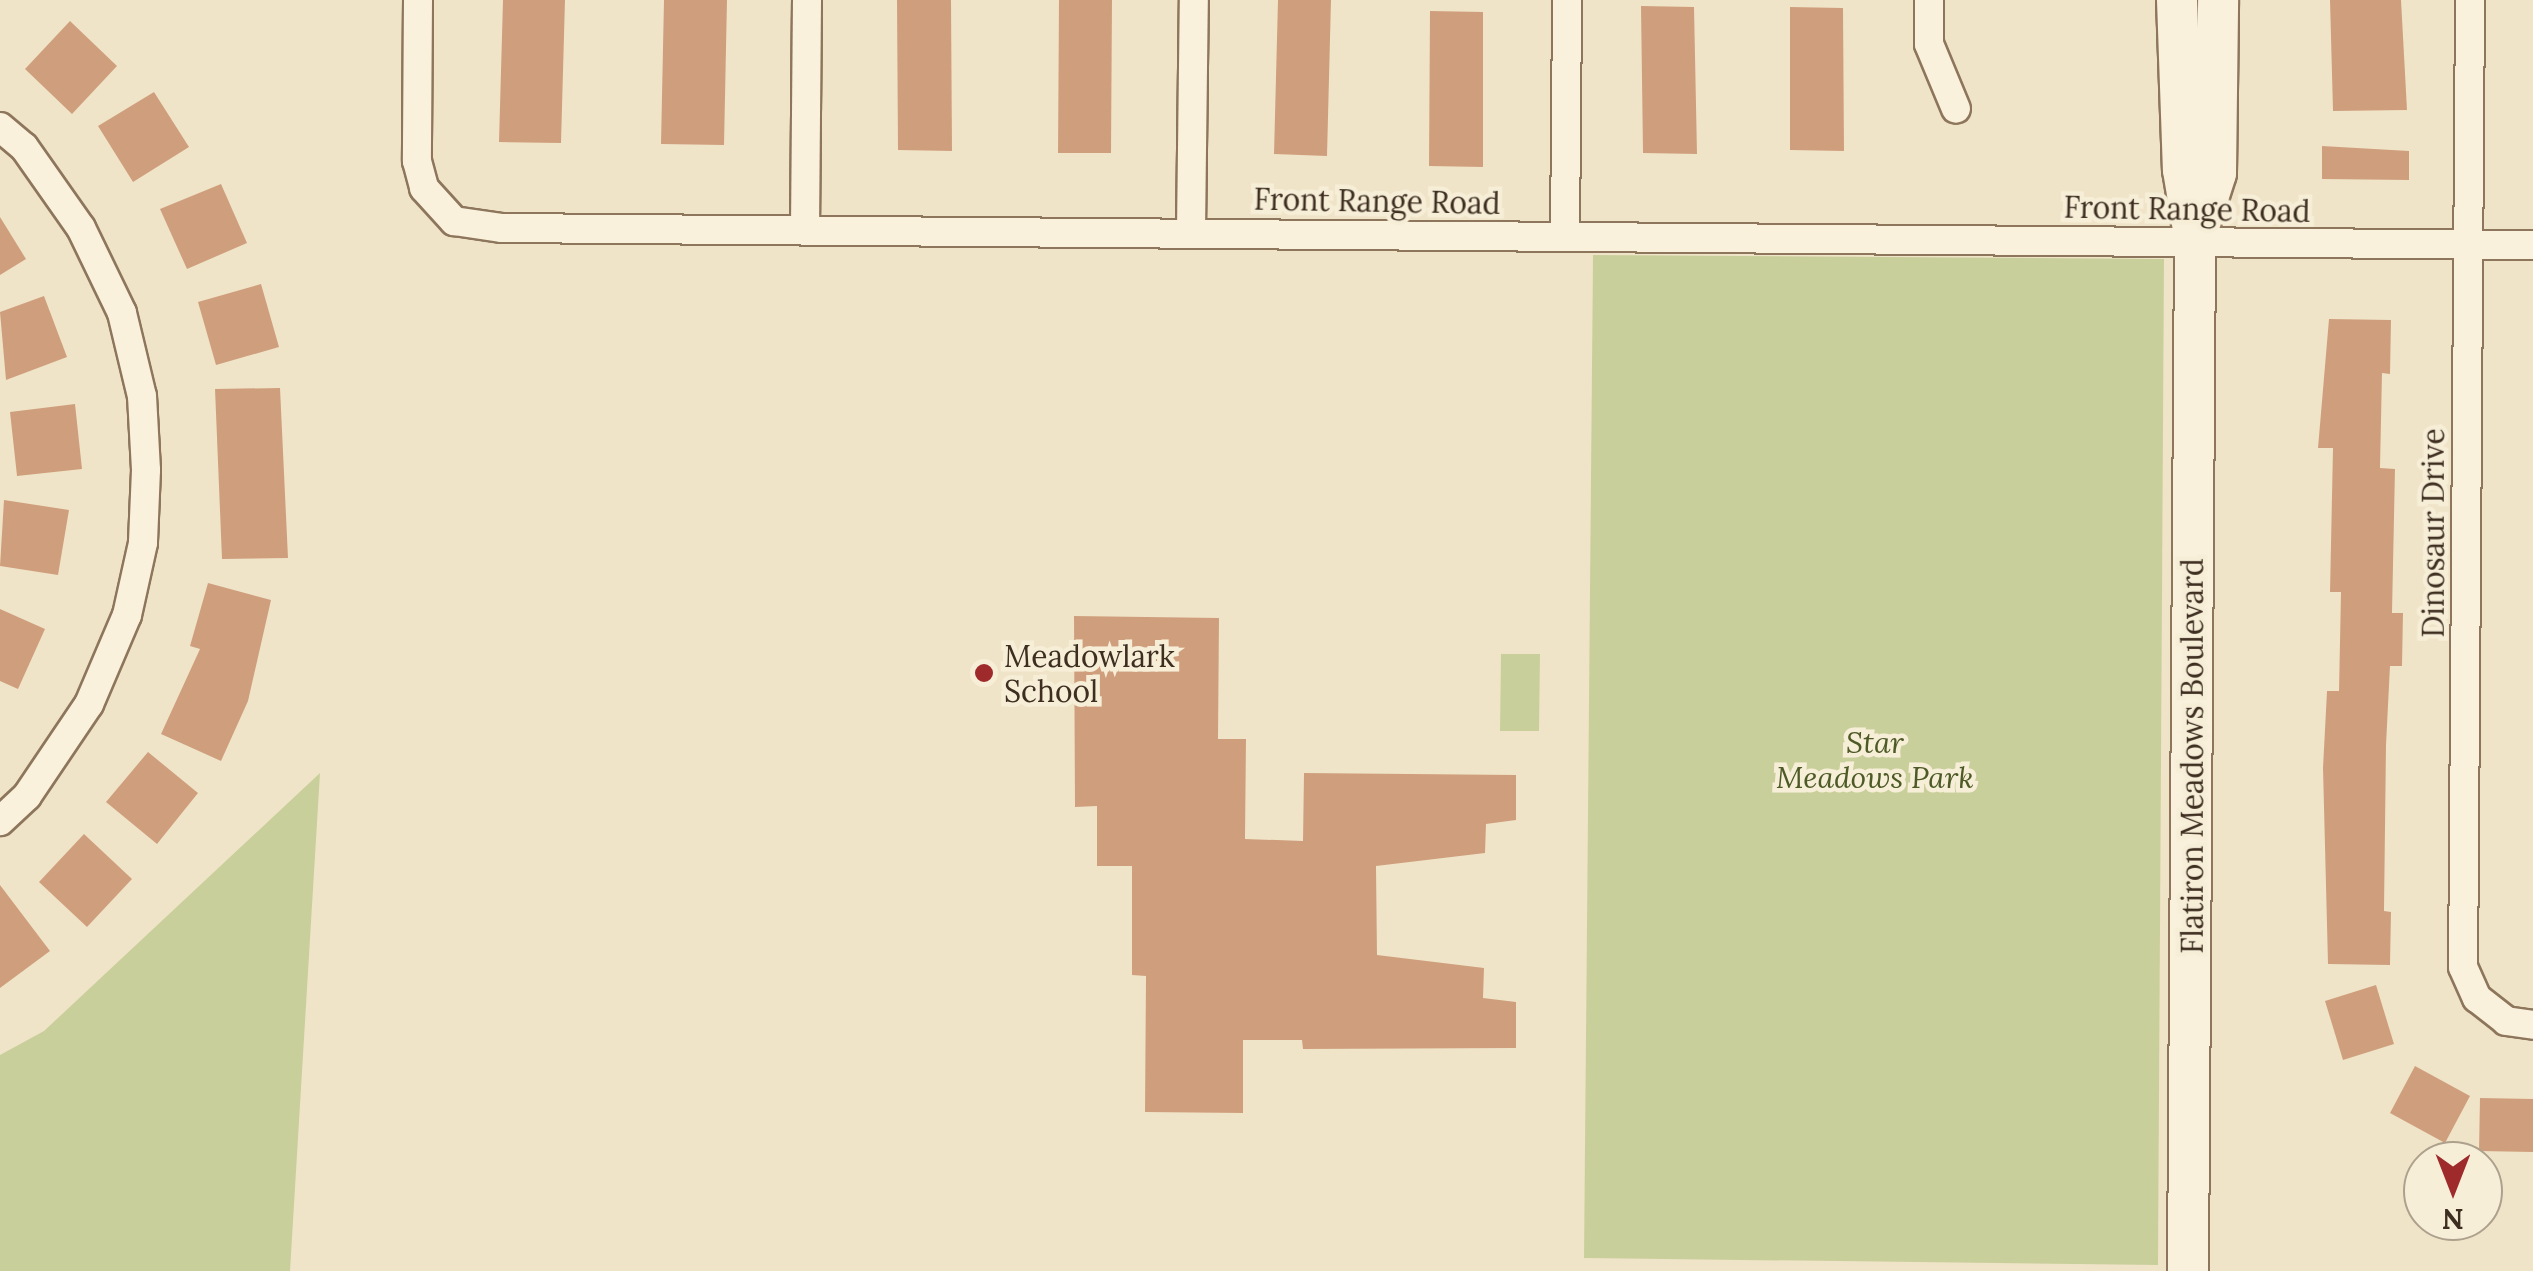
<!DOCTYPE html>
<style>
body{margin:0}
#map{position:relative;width:2533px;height:1271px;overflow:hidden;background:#f0e4c8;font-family:Lora,serif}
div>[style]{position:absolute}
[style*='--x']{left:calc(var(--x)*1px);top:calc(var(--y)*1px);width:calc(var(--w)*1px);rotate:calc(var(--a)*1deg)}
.green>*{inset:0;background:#c9cf9b}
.building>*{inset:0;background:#cf9f7d}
.roads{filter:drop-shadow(2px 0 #8d765c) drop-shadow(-2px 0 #8d765c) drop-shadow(0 2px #8d765c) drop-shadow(0 -2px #8d765c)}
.street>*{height:28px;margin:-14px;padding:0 14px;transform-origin:14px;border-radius:14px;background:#faf1dc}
.secondary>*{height:40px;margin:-20px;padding:0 20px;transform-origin:20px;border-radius:20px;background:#faf1dc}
.dots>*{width:28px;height:28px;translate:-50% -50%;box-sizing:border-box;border:5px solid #f7eed8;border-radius:50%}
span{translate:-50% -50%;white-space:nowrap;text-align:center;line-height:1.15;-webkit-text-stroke:9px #f7eed8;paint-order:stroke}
.street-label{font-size:30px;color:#3d2e20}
.poi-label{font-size:30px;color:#3d2e20}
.left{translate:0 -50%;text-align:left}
.park-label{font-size:30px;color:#4d5a26;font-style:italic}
.north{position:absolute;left:2403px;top:1141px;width:100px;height:100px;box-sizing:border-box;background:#f7eed8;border:2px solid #ada18e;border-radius:50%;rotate:180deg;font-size:28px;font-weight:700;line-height:40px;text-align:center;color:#3d2e20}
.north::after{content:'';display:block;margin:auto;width:35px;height:45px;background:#9e2a2b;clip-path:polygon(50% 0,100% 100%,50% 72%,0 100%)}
</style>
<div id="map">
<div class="green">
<div style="clip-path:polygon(1593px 255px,2164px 259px,2158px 1265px,1584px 1258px)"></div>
<div style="clip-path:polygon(1501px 654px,1540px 654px,1539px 731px,1500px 731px)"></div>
<div style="clip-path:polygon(320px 773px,290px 1271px,0 1271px,0 1055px,44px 1031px)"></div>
</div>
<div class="building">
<div style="clip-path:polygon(503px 0,565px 0,561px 143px,499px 142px)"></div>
<div style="clip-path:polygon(664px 0,727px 0,724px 145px,661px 144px)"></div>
<div style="clip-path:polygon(897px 0,951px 0,952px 151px,898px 150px)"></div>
<div style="clip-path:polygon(1059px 0,1112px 0,1111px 153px,1058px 153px)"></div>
<div style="clip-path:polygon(1278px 0,1331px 0,1327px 156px,1274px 154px)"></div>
<div style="clip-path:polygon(2330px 0,2401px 0,2407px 110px,2333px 111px)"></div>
<div style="clip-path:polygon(1641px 6px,1694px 7px,1697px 154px,1643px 153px)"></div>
<div style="clip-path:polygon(1790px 7px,1843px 8px,1844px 151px,1790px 150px)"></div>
<div style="clip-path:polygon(1430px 11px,1483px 12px,1483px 167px,1429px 166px)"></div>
<div style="clip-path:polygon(70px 21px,117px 66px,72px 114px,25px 69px)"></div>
<div style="clip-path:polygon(154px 92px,189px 147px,133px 182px,98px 126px)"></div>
<div style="clip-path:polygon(2322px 146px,2409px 151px,2409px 180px,2322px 179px)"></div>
<div style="clip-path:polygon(221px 184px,247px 243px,187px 269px,160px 209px)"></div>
<div style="clip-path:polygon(0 217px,26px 259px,0 275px)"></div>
<div style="clip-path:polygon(261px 284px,279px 347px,216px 365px,198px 302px)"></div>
<div style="clip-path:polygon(44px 296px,67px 357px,6px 380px,0 312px)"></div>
<div style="clip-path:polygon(2329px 319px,2391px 320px,2390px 374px,2382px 373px,2380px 468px,2395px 469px,2392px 613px,2403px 613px,2402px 666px,2390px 666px,2386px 745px,2384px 911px,2391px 912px,2390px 965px,2328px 964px,2323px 768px,2327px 691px,2339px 691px,2341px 592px,2330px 592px,2333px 448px,2318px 448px)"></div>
<div style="clip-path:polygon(280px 388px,288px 558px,222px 559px,215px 389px)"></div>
<div style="clip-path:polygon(75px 404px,82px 469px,17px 476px,10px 412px)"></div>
<div style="clip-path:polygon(4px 500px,69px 510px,58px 575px,0 566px)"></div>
<div style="clip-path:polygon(208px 583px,271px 600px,248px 701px,221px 761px,161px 734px,200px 649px,190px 646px)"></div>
<div style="clip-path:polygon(0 609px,45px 629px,18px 689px,0 681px)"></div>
<div style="clip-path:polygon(1074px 616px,1219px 618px,1218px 739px,1246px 739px,1245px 839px,1303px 841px,1304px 773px,1516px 775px,1516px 820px,1486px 824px,1485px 853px,1376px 866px,1377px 955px,1484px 968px,1483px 998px,1516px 1002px,1516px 1048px,1303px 1049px,1302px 1040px,1243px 1040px,1243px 1113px,1145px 1112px,1146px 976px,1132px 975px,1132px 866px,1097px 866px,1097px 806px,1075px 807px)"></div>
<div style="clip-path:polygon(148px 752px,198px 793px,157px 844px,106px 802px)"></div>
<div style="clip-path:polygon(84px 834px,132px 879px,87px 927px,39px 882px)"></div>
<div style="clip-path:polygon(0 885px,50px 951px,0 988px)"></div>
<div style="clip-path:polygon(2376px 985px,2394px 1044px,2343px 1060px,2325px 1001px)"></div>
<div style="clip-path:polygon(2415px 1066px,2470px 1096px,2445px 1143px,2390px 1113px)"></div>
<div style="clip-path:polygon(2480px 1098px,2533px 1099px,2533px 1152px,2479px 1151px)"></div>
</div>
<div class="roads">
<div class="street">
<div style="--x:418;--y:0;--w:161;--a:90.4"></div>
<div style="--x:417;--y:161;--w:28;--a:75"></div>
<div style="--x:424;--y:188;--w:45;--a:47.7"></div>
<div style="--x:454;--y:221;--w:49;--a:8.3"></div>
<div style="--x:502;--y:228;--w:2031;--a:0.48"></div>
<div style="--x:1929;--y:0;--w:44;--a:90"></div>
<div style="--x:1929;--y:44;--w:70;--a:67.4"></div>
<div style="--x:2470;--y:0;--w:967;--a:90.41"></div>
<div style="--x:2463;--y:967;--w:34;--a:66"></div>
<div style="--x:2477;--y:998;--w:37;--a:38"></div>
<div style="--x:2506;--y:1021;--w:27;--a:8"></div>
<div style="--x:0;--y:127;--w:31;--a:40"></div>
<div style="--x:24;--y:147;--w:99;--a:54.9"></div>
<div style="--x:81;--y:228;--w:94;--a:64.2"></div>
<div style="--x:122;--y:313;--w:85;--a:76.5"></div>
<div style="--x:142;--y:396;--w:74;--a:86.9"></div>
<div style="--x:146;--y:470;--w:73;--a:92.4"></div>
<div style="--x:143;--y:543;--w:74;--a:102.5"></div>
<div style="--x:127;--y:615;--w:97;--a:113.1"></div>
<div style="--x:89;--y:704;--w:111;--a:124"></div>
<div style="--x:27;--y:796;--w:37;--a:137"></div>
<div style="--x:805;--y:229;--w:229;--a:-89.5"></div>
<div style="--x:1191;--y:231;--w:231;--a:-89.3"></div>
<div style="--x:1565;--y:236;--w:236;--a:-89.5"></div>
</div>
<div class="secondary">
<div style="--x:2177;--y:0;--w:170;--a:88"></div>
<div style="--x:2183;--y:170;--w:72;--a:80.4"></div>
<div style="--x:2195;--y:241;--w:1030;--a:90.39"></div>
<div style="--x:2197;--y:232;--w:62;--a:-72.1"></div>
<div style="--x:2216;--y:173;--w:173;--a:-89.3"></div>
</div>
</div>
<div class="dots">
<div style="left:984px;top:673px;background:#9e2a2b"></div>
</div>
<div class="street-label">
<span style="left:1377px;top:201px;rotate:1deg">Front Range Road</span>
<span style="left:2187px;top:209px;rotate:1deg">Front Range Road</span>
<span style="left:2433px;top:533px;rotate:-90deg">Dinosaur Drive</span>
<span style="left:2192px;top:756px;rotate:-90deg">Flatiron Meadows Boulevard</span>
</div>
<div class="poi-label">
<span class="left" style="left:1004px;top:673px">Meadowlark<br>School</span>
</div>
<div class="park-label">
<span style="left:1875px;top:759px">Star<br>Meadows Park</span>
</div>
<div class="north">N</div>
</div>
